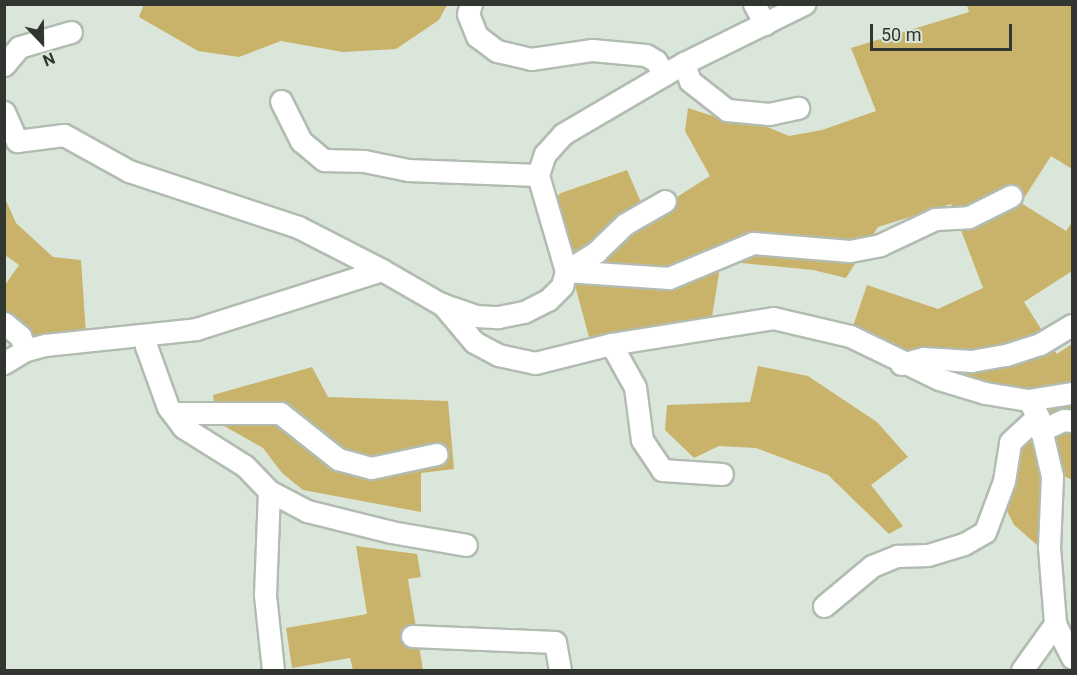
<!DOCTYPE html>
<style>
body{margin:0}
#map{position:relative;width:1077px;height:675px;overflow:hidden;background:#dbe6da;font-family:Roboto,sans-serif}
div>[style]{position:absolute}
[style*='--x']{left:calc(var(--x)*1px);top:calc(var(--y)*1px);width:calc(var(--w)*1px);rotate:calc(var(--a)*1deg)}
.green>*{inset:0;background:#c9b36b}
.roads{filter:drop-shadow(2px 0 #b2bcb1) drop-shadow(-2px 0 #b2bcb1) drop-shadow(0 2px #b2bcb1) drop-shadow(0 -2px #b2bcb1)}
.minor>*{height:21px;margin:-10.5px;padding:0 10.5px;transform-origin:10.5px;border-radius:10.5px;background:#fff}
span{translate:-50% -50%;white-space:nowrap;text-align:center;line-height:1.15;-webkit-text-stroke:4.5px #dbe6da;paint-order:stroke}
.frame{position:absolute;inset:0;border:6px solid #313631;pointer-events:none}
.north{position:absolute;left:12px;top:12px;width:60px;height:60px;-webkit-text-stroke:4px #dbe6da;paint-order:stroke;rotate:158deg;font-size:16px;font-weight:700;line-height:24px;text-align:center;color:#313631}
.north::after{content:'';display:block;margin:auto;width:21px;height:27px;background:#313631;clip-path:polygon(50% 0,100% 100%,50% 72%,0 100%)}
.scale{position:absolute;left:870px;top:24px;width:142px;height:27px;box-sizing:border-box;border:3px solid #313631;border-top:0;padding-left:8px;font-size:18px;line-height:21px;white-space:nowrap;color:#313631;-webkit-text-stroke:4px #dbe6da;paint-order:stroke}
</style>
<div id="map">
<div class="green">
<div style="clip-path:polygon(144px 4px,447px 4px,447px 5px,439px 20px,396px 49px,343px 52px,281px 41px,239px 57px,198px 51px,139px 17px)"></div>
<div style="clip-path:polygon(967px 5px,1072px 5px,1072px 169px,1051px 156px,1021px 203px,1066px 231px,1072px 222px,1072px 271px,1024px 302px,1057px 354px,1072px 344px,1072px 388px,1028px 393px,995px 390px,849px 338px,867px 285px,938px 309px,983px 288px,951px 204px,878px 227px,846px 278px,813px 270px,721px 261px,712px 317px,589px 337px,552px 201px,561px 193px,627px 170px,647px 216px,710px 176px,685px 131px,688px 108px,731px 122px,758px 123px,789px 136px,822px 130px,876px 111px,851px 48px,969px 12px)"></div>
<div style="clip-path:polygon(4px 196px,16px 223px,53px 257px,81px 260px,86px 334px,38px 339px,24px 333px,5px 316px,5px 285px,19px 265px,5px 255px)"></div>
<div style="clip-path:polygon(758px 366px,808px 376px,877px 422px,908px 457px,871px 485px,903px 526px,889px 534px,828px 475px,756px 448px,719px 446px,694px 458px,665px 430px,667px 405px,750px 402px)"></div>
<div style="clip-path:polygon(312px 367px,328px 397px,448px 401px,454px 469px,421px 473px,421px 512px,303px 490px,282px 473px,263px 448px,217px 422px,213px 395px)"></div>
<div style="clip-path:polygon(1048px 400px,1072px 400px,1072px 418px,1050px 422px,1042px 410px)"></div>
<div style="clip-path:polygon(1072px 428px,1072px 480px,1052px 470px,1047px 439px,1056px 431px)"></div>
<div style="clip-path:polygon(1032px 437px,1044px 479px,1044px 551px,1014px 525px,1006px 509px,1018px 449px)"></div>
<div style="clip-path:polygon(356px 546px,417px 554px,421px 577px,408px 579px,423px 670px,353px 670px,350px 658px,292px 668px,286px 628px,367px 614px)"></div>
</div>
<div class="roads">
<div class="minor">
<div style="--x:471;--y:4;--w:10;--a:107"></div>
<div style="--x:468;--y:14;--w:24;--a:68"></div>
<div style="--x:477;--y:36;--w:25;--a:37"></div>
<div style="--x:497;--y:51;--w:35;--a:13"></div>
<div style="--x:531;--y:59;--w:62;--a:-8.4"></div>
<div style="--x:592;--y:50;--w:54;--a:5.3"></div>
<div style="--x:646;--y:55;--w:12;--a:31"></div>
<div style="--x:656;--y:61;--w:16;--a:60"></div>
<div style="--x:754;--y:4;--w:23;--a:61"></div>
<div style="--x:684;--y:63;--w:19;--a:72"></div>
<div style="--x:690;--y:81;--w:47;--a:38.1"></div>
<div style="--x:727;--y:110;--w:42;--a:5.4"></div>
<div style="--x:769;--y:114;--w:30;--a:-12"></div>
<div style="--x:4;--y:65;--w:23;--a:-50"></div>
<div style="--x:19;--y:47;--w:54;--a:-16.1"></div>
<div style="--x:281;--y:101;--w:45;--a:63.4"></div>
<div style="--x:301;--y:141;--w:30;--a:40"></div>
<div style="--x:324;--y:160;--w:40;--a:1.4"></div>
<div style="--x:364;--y:161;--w:45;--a:11.6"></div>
<div style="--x:408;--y:170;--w:130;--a:2.2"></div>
<div style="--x:4;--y:112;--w:32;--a:66"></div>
<div style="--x:17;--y:141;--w:47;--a:-7.3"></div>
<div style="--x:64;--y:135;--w:74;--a:29"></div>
<div style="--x:129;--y:171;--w:178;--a:18.3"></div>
<div style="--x:298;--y:227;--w:94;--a:27.1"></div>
<div style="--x:566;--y:271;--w:103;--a:3.9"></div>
<div style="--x:669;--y:278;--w:91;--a:-22.6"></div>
<div style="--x:753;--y:243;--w:97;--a:4.7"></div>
<div style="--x:850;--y:251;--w:31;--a:-11"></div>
<div style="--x:880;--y:245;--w:61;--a:-25.3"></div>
<div style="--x:935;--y:219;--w:34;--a:-3"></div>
<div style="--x:969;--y:217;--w:47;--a:-26.6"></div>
<div style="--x:566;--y:271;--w:36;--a:-32"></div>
<div style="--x:596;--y:252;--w:40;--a:-44"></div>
<div style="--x:625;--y:224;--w:46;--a:-29.9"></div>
<div style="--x:442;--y:304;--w:50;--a:49.9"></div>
<div style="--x:474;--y:342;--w:27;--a:28"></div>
<div style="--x:498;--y:355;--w:38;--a:12"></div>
<div style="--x:535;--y:363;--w:78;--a:-14"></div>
<div style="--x:611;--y:344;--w:164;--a:-9.1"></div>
<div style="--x:773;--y:318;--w:79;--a:13.2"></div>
<div style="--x:850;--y:336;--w:99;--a:25.8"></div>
<div style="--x:939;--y:379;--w:48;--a:16.9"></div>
<div style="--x:985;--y:393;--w:44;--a:9.2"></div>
<div style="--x:1028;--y:400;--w:19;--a:58"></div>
<div style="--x:1038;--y:416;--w:62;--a:76.9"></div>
<div style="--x:1052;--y:476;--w:71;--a:92.4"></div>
<div style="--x:1049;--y:547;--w:77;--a:85.5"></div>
<div style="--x:1055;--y:624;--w:38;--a:63"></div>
<div style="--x:4;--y:323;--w:21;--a:39"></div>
<div style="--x:20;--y:336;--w:15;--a:67"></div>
<div style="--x:146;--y:335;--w:11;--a:90"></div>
<div style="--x:146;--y:346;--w:65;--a:70.2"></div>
<div style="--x:168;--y:407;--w:25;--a:53"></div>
<div style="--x:183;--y:427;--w:73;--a:32.2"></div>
<div style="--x:245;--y:466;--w:35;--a:46"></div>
<div style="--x:269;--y:491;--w:43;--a:27.8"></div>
<div style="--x:307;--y:511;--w:87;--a:14"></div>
<div style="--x:391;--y:532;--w:76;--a:9.8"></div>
<div style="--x:611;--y:344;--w:49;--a:60.8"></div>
<div style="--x:635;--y:387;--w:53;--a:82.5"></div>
<div style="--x:642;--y:440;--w:36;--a:56"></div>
<div style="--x:662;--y:470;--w:60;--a:3.8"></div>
<div style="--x:4;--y:363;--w:26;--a:-31"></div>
<div style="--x:26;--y:350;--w:20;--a:-15"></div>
<div style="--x:45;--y:345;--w:152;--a:-6"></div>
<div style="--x:196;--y:329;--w:195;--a:-17.6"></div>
<div style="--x:382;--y:270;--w:68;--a:30"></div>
<div style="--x:441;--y:304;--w:37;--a:19"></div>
<div style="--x:476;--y:316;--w:22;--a:3"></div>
<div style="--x:498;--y:317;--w:26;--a:-11"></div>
<div style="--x:524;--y:312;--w:27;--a:-27"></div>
<div style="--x:548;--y:300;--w:20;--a:-45"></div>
<div style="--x:562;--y:286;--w:16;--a:-75"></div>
<div style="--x:566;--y:271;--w:100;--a:-106.3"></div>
<div style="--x:538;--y:175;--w:22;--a:-72"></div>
<div style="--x:545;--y:154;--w:27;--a:-48"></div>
<div style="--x:563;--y:134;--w:140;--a:-30.4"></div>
<div style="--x:684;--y:63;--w:134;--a:-26.2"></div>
<div style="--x:901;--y:364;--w:23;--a:-15"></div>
<div style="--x:923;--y:358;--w:48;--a:3.6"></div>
<div style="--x:971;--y:361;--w:36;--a:-10"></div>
<div style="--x:1006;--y:355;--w:36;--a:-18"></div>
<div style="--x:1040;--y:344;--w:37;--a:-31"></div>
<div style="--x:1028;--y:400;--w:45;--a:-9"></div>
<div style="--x:173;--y:413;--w:107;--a:0"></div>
<div style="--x:280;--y:413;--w:74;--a:38.4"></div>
<div style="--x:338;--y:459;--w:34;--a:15"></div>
<div style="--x:371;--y:468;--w:67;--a:-12"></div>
<div style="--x:1040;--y:431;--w:26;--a:-25"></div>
<div style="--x:1064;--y:420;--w:8;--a:7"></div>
<div style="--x:269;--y:491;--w:104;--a:92.2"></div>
<div style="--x:265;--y:595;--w:75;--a:83.9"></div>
<div style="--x:824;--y:606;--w:62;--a:-39.8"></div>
<div style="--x:872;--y:566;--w:27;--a:-22"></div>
<div style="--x:897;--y:556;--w:31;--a:-2"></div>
<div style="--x:928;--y:555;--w:38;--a:-17"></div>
<div style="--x:964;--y:544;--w:24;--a:-30"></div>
<div style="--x:985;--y:532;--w:54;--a:-69.6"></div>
<div style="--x:1004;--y:481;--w:39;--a:-81"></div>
<div style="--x:1010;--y:442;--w:38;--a:-43"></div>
<div style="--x:412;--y:636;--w:143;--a:2.4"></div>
<div style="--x:555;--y:642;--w:28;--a:80"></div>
<div style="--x:1022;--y:670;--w:57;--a:-54.3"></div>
</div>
</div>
<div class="frame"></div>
<div class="north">N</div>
<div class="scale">50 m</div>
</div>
